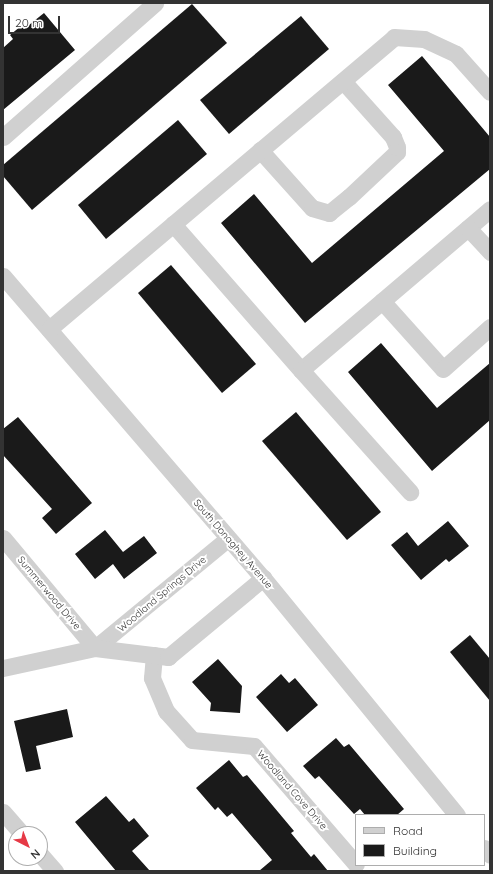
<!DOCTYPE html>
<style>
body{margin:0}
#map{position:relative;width:493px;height:874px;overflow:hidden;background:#fff;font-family:Quicksand,sans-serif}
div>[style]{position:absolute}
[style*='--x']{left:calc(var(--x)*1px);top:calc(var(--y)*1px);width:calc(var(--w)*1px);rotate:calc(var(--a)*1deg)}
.building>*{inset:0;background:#1a1a1a}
.minor>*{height:17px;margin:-8.5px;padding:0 8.5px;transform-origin:8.5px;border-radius:8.5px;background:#d0d0d0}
span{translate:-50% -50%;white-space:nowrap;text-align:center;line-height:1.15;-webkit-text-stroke:4px #fff;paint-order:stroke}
.street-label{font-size:10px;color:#333}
.frame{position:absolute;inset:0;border:4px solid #333;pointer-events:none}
.legend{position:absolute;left:355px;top:814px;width:130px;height:52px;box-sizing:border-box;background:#fff;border:1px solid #adadad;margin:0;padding:5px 7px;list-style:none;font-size:12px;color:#333}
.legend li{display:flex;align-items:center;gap:8px;height:20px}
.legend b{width:20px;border:1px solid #adadad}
.north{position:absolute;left:8px;top:826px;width:40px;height:40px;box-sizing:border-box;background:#fff;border:1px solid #adadad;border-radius:50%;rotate:138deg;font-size:11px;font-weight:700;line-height:16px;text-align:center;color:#333}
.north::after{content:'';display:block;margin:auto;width:14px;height:18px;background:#e63946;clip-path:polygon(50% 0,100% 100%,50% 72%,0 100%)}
.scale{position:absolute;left:8px;top:16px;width:52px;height:18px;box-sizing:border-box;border:2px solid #333;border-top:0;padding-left:5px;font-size:12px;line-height:14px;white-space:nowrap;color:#333;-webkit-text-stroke:3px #fff;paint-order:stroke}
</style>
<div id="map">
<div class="building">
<div style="clip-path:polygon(192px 4px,227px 43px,32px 210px,3px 176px,3px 165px)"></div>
<div style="clip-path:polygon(44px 13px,75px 50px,3px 110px,3px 48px,13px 39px,10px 35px,21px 26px,24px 29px)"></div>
<div style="clip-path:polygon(301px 16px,329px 49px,229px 134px,200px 100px)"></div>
<div style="clip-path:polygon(422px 56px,490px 137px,490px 169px,305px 323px,221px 223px,254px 194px,312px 263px,444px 151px,388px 85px)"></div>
<div style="clip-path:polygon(178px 120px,207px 154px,106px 239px,78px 205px)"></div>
<div style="clip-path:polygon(171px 265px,256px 364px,222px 393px,138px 293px)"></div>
<div style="clip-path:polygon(381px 343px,437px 408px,490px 363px,490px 420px,432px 471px,348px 372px)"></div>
<div style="clip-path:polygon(296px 412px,381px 512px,347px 540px,262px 441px)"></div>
<div style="clip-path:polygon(18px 417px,92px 503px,56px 534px,42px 518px,52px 509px,3px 455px,3px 429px)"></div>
<div style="clip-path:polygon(448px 521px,469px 546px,449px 562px,446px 559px,421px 580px,391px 545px,407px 532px,418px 546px)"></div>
<div style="clip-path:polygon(105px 530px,123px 552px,144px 536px,157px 553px,124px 579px,113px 564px,95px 579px,75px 554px)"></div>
<div style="clip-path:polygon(470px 635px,490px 659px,490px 701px,450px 652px)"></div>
<div style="clip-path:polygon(218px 659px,242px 686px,240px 713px,210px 711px,211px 703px,192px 682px)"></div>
<div style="clip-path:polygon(281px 674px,289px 683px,295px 678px,318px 705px,287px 732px,256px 697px)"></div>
<div style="clip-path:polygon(67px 709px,73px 737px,36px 746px,41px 769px,26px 772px,14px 721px)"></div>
<div style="clip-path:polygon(336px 738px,344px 747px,349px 744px,404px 809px,397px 815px,365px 815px,360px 809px,354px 814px,319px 776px,315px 779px,303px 766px)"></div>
<div style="clip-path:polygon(229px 760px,243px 777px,247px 775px,294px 831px,291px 833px,311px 857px,314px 854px,328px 871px,259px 871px,272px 860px,232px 813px,227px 817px,218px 807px,215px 810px,196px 788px)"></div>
<div style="clip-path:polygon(106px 796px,129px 822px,134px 818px,149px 836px,132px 851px,150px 871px,116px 871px,75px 822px)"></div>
</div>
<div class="minor">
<div style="--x:3;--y:137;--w:203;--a:-41.4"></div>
<div style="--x:260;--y:150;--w:78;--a:48.1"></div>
<div style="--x:312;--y:208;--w:18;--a:16"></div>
<div style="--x:329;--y:213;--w:26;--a:-39"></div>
<div style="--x:349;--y:197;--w:66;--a:-43.2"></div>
<div style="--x:397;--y:152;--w:5;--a:-90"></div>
<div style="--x:397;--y:147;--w:11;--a:-112"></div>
<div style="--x:393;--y:137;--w:75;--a:-131.8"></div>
<div style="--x:173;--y:224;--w:194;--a:48.8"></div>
<div style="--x:301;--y:370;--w:248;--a:-40.4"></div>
<div style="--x:468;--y:228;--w:33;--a:47"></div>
<div style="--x:3;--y:276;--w:399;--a:49.3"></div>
<div style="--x:263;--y:578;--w:306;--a:50.7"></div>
<div style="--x:382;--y:301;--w:91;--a:48.1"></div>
<div style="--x:443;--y:369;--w:63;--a:-41.8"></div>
<div style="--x:49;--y:329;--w:452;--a:-40.2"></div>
<div style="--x:394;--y:37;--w:30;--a:4"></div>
<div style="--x:424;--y:39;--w:35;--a:25"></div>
<div style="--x:456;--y:54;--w:51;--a:48.2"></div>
<div style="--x:301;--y:370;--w:164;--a:48.2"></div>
<div style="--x:3;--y:538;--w:143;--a:50.1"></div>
<div style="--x:95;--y:648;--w:171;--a:-39.5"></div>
<div style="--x:154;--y:655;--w:23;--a:95"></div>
<div style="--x:152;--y:678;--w:36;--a:67"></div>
<div style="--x:166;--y:711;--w:39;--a:48"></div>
<div style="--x:192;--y:740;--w:62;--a:5.5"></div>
<div style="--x:254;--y:746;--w:156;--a:49.2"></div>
<div style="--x:3;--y:668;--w:94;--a:-12.3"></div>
<div style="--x:95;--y:648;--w:74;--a:7"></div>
<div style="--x:168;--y:657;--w:124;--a:-39.7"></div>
<div style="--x:3;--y:812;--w:29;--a:49"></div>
<div style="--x:484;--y:848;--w:9;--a:49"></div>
<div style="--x:40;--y:854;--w:23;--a:49"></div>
</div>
<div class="street-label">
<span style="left:233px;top:544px;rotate:49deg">South Donaghey Avenue</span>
<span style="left:49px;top:593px;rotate:50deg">Summerwood Drive</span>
<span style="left:162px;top:594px;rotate:-40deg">Woodland Springs Drive</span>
<span style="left:292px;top:790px;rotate:49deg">Woodland Cove Drive</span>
</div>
<div class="frame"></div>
<ul class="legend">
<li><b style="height:5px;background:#d0d0d0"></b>Road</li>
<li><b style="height:11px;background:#1a1a1a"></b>Building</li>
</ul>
<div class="north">N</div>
<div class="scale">20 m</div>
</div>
